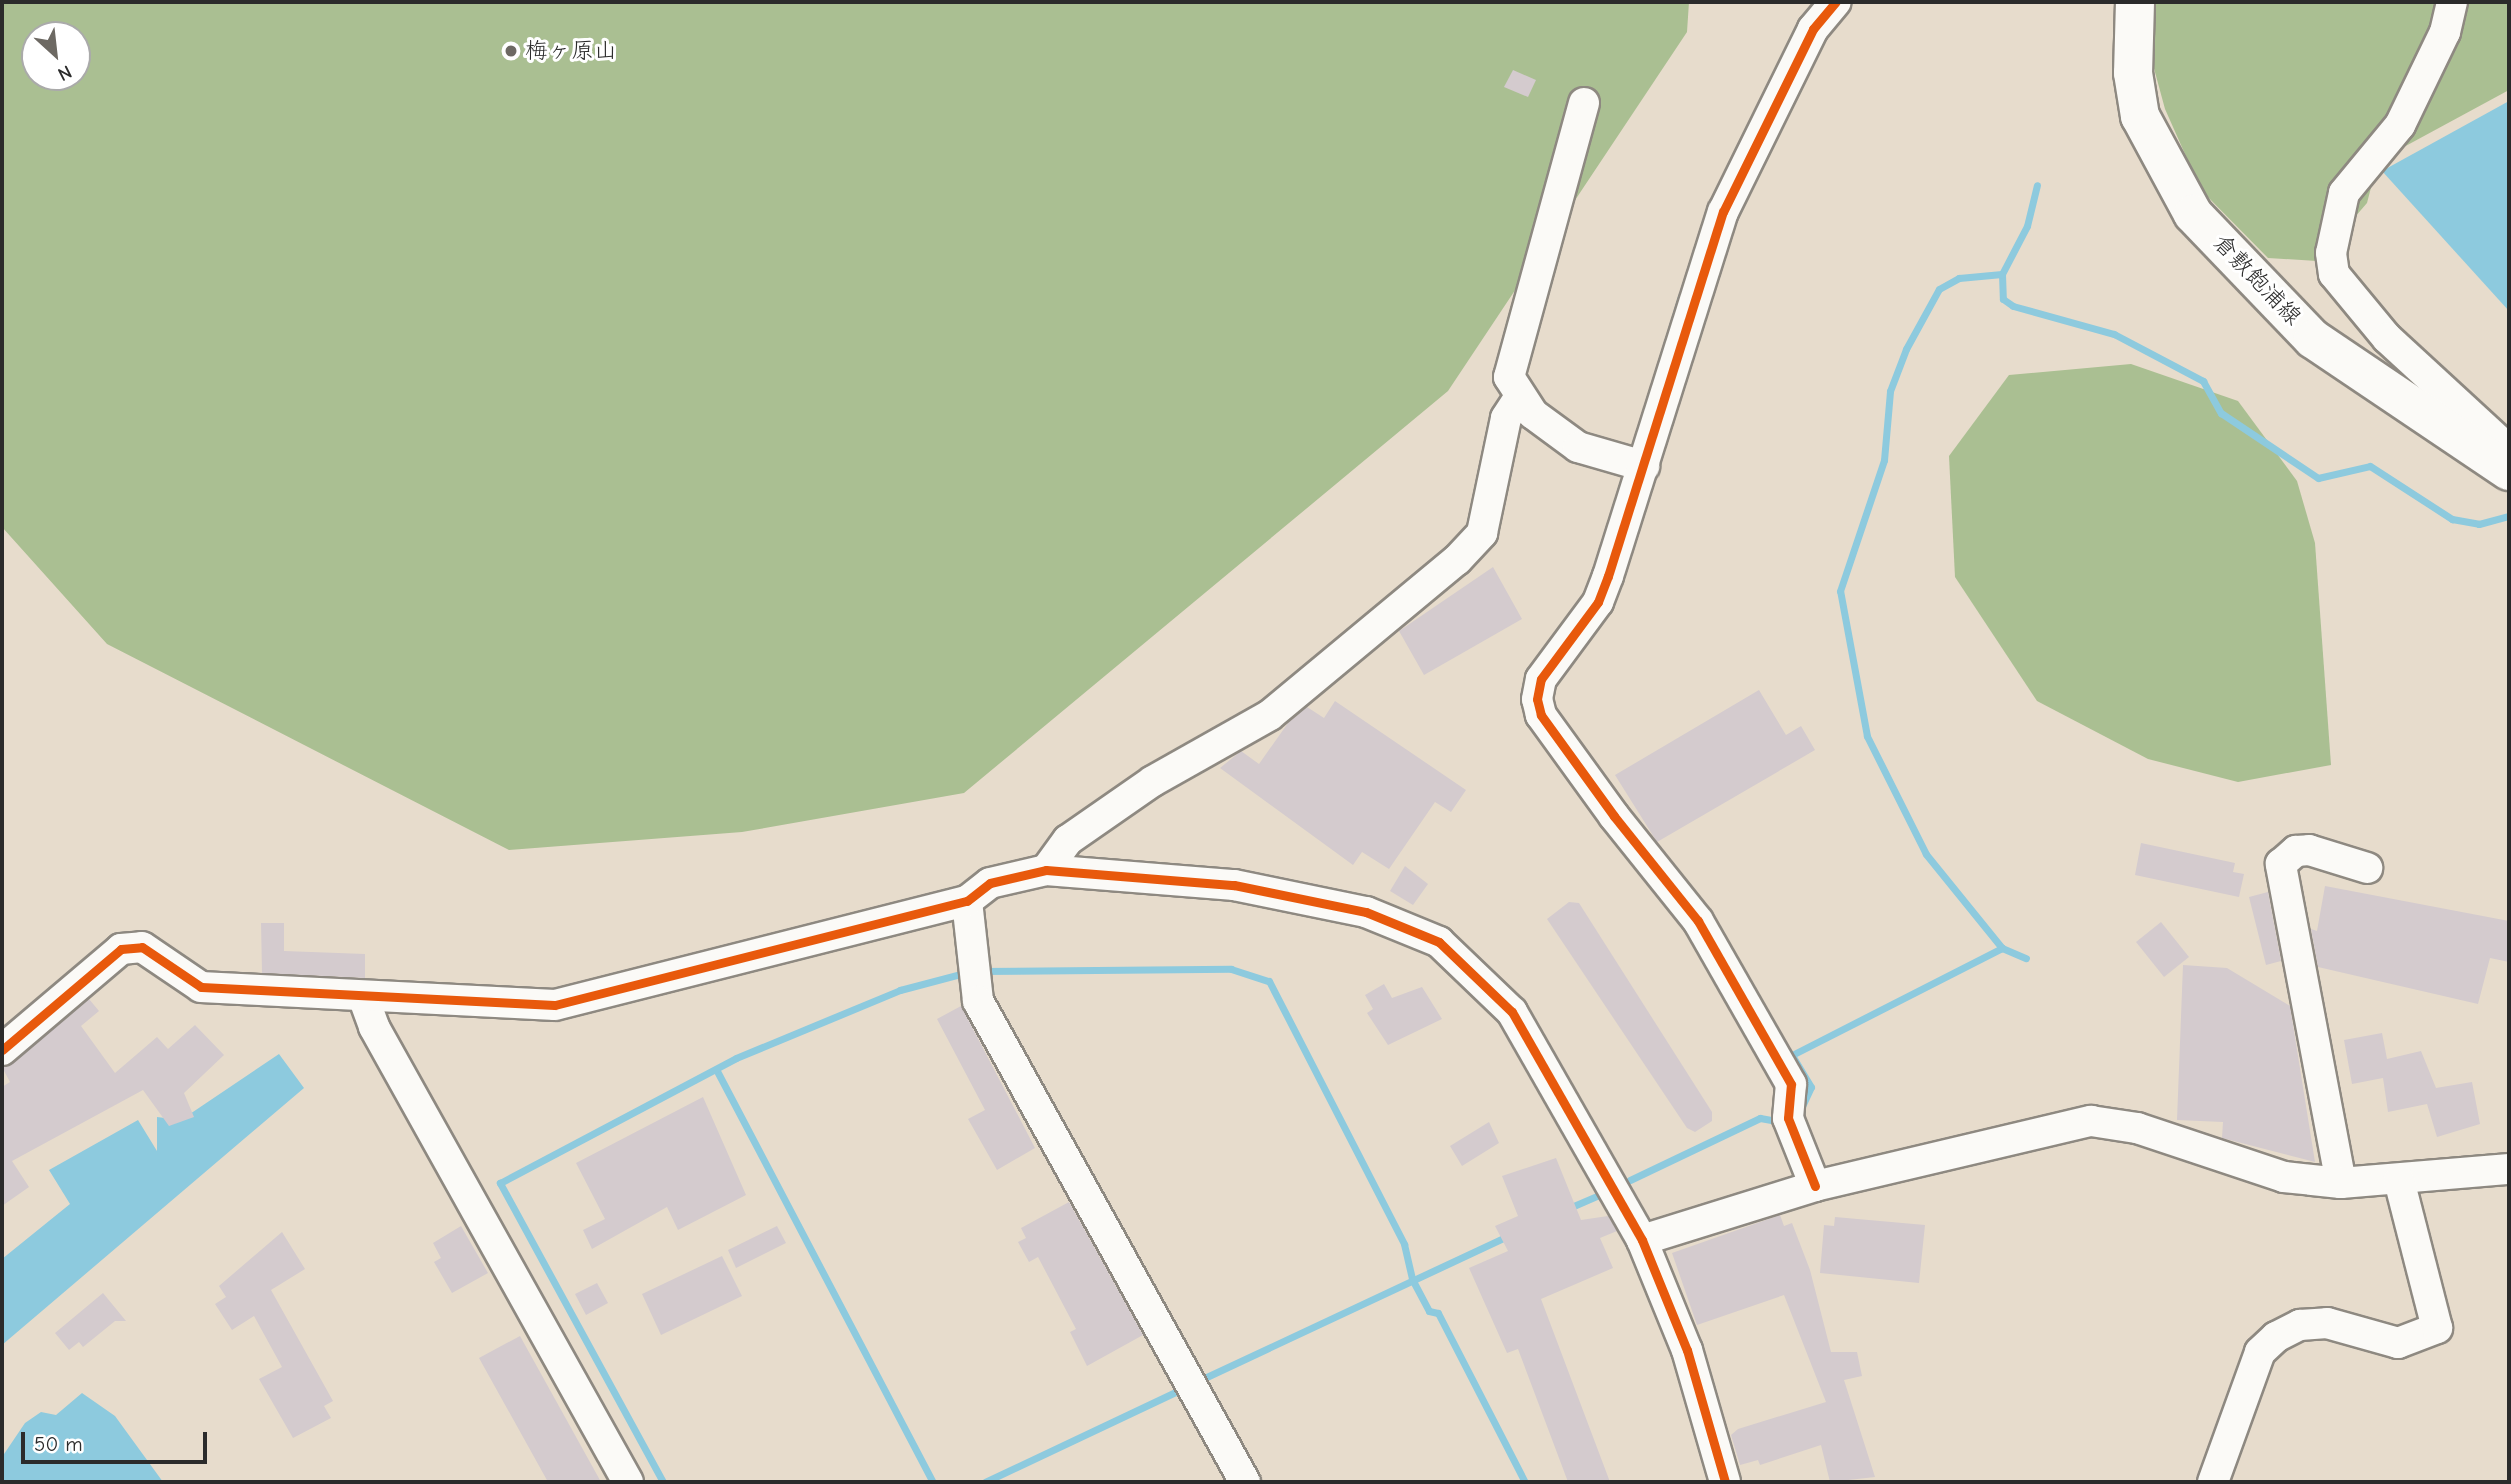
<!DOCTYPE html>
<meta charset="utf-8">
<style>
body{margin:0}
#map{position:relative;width:2511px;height:1484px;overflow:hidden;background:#e7dccc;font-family:"Comic Neue","Klee One",sans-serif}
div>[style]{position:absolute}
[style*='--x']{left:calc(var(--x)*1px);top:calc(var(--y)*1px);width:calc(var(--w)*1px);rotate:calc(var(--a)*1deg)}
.forest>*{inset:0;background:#aabf92}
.water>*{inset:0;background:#8dcade}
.stream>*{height:7px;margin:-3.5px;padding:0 3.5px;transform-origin:3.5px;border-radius:3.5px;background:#8dcade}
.building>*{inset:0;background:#d4cbce}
.roads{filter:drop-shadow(2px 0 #8e8981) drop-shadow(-2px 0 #8e8981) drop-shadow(0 2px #8e8981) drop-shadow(0 -2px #8e8981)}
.street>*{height:30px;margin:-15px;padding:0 15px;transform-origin:15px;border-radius:15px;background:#fbfaf7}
.primary>*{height:38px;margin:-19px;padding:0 19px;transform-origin:19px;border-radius:19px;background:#fbfaf7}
.cycleway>*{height:9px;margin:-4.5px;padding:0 4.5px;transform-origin:4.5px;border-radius:4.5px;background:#e8590c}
.dots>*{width:19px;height:19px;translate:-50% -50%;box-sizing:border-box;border:4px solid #fff;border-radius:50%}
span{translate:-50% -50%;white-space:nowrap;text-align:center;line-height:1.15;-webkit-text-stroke:6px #fff;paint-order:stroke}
.poi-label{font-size:23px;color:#2b2b2b}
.left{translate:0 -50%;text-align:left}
.street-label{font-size:23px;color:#2b2b2b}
.frame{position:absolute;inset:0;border:4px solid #2b2b2b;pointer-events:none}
.north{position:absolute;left:21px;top:21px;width:70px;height:70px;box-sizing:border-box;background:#fff;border:2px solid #aaa;border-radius:50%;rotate:153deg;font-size:19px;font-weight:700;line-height:28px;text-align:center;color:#2b2b2b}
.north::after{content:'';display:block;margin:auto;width:24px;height:32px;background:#6d6963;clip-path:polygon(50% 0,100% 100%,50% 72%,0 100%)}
.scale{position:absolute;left:21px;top:1432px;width:186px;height:32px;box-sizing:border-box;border:4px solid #2b2b2b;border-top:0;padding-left:9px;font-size:21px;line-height:24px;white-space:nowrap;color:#2b2b2b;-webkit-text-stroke:5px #fff;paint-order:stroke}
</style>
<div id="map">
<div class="forest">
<div style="clip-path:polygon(evenodd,2px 2px,1689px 2px,1687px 32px,1448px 391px,964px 793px,742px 832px,509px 850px,107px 644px,2px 527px,2px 2px,35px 35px,77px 35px,77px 77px,35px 77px,35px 35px)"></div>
<div style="clip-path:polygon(2147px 2px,2509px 2px,2509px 90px,2389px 155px,2375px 172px,2367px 203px,2317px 261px,2268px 258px,2201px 190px,2165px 109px,2146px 39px)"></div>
<div style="clip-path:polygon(2131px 364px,2238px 401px,2297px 481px,2315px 543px,2331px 765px,2238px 782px,2148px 759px,2037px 701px,1955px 577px,1949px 456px,2009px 375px)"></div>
</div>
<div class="water">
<div style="clip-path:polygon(2509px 101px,2509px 311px,2382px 171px)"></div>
<div style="clip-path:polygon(279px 1054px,304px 1088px,2px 1345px,2px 1259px,70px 1204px,49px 1170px,138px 1120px,157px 1151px,157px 1117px,181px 1120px)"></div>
<div style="clip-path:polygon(82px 1393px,115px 1416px,163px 1482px,2px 1482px,2px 1457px,25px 1423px,41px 1412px,56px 1415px)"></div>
</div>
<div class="stream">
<div style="--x:2002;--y:274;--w:25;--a:88"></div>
<div style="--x:2003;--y:299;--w:12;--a:35"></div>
<div style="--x:2013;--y:306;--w:105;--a:15.5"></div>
<div style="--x:2114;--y:334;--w:101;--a:27.8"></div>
<div style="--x:2203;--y:381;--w:37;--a:61"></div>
<div style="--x:2221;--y:413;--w:117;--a:33.8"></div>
<div style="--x:2318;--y:478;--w:53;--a:-13"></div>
<div style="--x:2370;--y:466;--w:98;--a:32.9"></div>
<div style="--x:2452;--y:519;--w:27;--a:10"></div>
<div style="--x:2479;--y:524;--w:31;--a:-15"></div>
<div style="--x:1641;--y:428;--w:138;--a:-73.1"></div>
<div style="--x:2002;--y:948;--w:121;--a:-129"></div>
<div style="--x:1926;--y:854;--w:132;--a:-116.6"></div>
<div style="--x:1867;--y:736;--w:147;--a:-100.5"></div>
<div style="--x:1840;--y:591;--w:138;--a:-71.4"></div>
<div style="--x:1884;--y:460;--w:69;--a:-85"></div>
<div style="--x:1890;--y:391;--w:45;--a:-69.1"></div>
<div style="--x:1906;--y:349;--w:68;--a:-61.2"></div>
<div style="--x:1939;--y:289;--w:23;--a:-29"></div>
<div style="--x:1959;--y:278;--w:43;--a:-5.3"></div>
<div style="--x:2002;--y:274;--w:54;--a:-62.5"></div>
<div style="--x:2027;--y:226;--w:42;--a:-76.3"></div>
<div style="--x:980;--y:971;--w:251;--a:-0.5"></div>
<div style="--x:1231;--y:969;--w:40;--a:18"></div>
<div style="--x:1269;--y:981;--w:296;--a:62.8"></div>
<div style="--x:1404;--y:1244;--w:36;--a:77"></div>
<div style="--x:1412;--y:1279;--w:36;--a:62"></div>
<div style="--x:1429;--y:1311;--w:9;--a:13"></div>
<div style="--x:1438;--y:1313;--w:190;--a:62.8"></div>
<div style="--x:717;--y:1071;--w:464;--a:62.3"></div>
<div style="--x:1797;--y:1117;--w:33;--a:-65"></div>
<div style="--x:1811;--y:1087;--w:37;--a:-121"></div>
<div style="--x:1792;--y:1055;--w:236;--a:-27"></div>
<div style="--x:2002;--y:948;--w:26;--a:23"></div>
<div style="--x:1630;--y:1180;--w:144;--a:-25.5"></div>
<div style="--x:1760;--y:1118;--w:17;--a:10"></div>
<div style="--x:1569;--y:1208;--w:40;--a:-23.4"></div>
<div style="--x:1198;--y:1381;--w:344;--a:-25.1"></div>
<div style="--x:663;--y:1482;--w:341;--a:-118.6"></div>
<div style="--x:500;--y:1183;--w:267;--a:-27.9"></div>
<div style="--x:736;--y:1058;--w:178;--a:-22.5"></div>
<div style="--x:900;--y:990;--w:70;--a:-14.8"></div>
<div style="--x:985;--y:1482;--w:220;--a:-25.3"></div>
</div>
<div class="building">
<div style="clip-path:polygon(1513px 70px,1536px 80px,1528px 97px,1504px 87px)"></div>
<div style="clip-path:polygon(1493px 567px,1522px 619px,1424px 675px,1399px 631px)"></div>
<div style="clip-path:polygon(1759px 690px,1786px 735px,1801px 726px,1815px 750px,1657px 842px,1615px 775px)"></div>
<div style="clip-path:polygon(1335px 701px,1466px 790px,1451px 812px,1435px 802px,1389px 869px,1362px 852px,1353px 865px,1220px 768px,1241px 751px,1259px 764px,1288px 723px,1307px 707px,1324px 718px)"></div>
<div style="clip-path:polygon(2141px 843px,2235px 863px,2233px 872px,2244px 874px,2239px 897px,2135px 875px)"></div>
<div style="clip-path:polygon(1405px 866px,1428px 884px,1413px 905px,1390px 891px)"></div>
<div style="clip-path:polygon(2325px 886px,2509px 921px,2509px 962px,2490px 958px,2478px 1004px,2318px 967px,2311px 929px,2317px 931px)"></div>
<div style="clip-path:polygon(2268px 892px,2281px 961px,2266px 965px,2249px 897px)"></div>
<div style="clip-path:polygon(1569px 902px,1579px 903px,1712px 1112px,1712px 1121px,1695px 1132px,1687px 1128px,1547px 919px)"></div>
<div style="clip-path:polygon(2161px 922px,2189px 957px,2164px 977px,2136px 942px)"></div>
<div style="clip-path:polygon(261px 923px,284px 923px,284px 951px,365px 954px,365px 978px,262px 973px)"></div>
<div style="clip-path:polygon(2183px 965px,2227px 968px,2290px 1006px,2315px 1162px,2222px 1138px,2223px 1122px,2177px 1120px)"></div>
<div style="clip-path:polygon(1384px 984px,1392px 998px,1422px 987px,1442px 1019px,1388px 1045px,1367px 1013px,1373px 1009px,1365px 995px)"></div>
<div style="clip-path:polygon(89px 999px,99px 1011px,81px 1026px,115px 1073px,157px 1037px,168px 1049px,195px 1025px,224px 1055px,184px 1093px,194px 1117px,169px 1126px,143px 1090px,12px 1161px,29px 1187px,2px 1206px,2px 1087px,10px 1082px,2px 1067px)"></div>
<div style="clip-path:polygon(961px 1006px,1035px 1148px,997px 1170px,968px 1119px,985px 1110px,937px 1019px)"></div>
<div style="clip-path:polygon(2382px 1033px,2387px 1059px,2421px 1051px,2436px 1088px,2472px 1082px,2480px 1124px,2437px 1137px,2427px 1104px,2388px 1112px,2383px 1078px,2352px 1084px,2344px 1040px)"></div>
<div style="clip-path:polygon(703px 1097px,746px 1195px,678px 1230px,667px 1207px,592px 1249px,583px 1230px,605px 1219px,576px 1163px)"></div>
<div style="clip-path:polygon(1489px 1122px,1499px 1143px,1462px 1166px,1450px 1146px)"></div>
<div style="clip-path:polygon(1556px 1158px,1581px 1220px,1608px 1216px,1617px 1231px,1600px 1238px,1613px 1268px,1541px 1299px,1610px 1482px,1568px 1482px,1518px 1349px,1507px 1353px,1469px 1268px,1508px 1251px,1495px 1226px,1518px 1216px,1502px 1176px)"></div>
<div style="clip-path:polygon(1069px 1202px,1143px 1335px,1087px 1366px,1070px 1332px,1076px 1329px,1038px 1257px,1029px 1262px,1018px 1242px,1026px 1238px,1021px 1228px)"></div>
<div style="clip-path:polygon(1780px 1215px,1784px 1226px,1792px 1223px,1810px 1270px,1831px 1352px,1857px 1352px,1862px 1376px,1844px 1380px,1875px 1477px,1830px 1482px,1821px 1445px,1760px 1465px,1758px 1460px,1740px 1465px,1731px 1435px,1738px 1429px,1826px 1402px,1784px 1295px,1697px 1325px,1672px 1253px)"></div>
<div style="clip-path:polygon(1835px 1217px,1925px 1225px,1919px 1283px,1820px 1273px,1824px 1225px,1834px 1226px)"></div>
<div style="clip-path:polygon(461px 1226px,488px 1273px,452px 1293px,434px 1262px,441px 1258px,433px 1243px)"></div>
<div style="clip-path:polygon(777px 1226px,786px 1243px,736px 1268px,728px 1250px)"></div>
<div style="clip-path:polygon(282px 1232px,305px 1269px,271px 1290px,333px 1401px,324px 1406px,331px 1418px,293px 1438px,259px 1379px,282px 1367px,254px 1316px,232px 1330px,215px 1304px,226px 1297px,219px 1286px)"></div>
<div style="clip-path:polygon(722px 1256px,742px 1296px,661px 1335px,642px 1294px)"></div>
<div style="clip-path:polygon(597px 1283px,608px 1303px,586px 1315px,575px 1294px)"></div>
<div style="clip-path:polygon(103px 1293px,126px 1321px,115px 1321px,83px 1347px,79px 1342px,69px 1350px,55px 1333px)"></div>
<div style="clip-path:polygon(520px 1336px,601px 1482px,548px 1482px,479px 1358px)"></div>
</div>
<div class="roads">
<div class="street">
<div style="--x:2452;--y:2;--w:31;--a:103"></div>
<div style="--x:2445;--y:32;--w:103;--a:115.8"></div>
<div style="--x:2400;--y:125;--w:88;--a:129.5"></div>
<div style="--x:2344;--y:193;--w:61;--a:102.2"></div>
<div style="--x:2331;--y:253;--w:21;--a:82"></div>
<div style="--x:2334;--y:274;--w:83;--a:50.4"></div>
<div style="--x:2387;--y:338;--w:166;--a:42.6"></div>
<div style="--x:1584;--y:103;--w:284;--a:105.3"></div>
<div style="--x:1509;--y:377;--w:44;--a:57"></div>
<div style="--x:1533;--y:414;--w:56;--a:36.3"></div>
<div style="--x:1578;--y:447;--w:69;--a:16.1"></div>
<div style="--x:1046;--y:870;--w:37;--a:-54"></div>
<div style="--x:1068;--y:840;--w:103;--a:-34.8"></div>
<div style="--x:1153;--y:781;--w:134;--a:-29.4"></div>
<div style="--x:1270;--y:715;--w:243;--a:-39.7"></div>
<div style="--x:1457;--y:560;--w:37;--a:-47"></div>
<div style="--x:1482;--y:533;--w:117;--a:-78.2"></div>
<div style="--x:1506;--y:418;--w:24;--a:-57"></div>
<div style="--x:967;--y:901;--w:101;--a:83.7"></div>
<div style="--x:978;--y:1001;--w:550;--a:60.97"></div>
<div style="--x:364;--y:999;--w:30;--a:70"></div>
<div style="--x:374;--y:1027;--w:521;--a:60.83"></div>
<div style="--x:2;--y:1050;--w:156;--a:-40.3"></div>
<div style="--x:121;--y:949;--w:21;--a:-5"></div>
<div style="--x:142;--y:947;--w:71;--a:34.1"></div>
<div style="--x:201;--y:987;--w:354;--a:2.9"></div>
<div style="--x:555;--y:1005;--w:425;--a:-14.2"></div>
<div style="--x:967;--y:901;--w:29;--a:-38"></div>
<div style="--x:990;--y:883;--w:57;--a:-13.1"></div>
<div style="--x:1046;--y:870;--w:189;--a:4.6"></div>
<div style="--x:1234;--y:885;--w:135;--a:11.6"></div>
<div style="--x:1366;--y:912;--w:79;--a:22.3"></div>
<div style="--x:1439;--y:942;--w:101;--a:43.8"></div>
<div style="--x:1512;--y:1012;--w:262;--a:60.3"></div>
<div style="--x:1642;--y:1240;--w:119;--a:67.8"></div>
<div style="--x:1687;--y:1350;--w:137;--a:73.9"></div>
<div style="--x:2341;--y:1183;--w:325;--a:-100.7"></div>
<div style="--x:2281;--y:864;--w:20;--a:-41"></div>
<div style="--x:2296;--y:851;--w:13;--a:-4"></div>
<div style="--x:2309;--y:850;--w:61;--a:17.2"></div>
<div style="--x:1815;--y:1186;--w:73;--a:-111.7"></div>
<div style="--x:1788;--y:1118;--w:34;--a:-85"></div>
<div style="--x:1791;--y:1084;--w:188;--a:-119.7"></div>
<div style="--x:1698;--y:921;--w:134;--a:-128.7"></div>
<div style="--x:1614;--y:816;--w:125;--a:-125.9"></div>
<div style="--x:1541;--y:715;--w:16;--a:-104"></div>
<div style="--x:1537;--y:699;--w:20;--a:-79"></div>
<div style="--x:1541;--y:679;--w:96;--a:-53.5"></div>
<div style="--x:1598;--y:602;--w:28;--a:-69"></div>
<div style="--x:1608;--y:576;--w:382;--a:-72.5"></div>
<div style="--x:1723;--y:212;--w:204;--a:-63.8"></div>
<div style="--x:1813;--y:29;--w:35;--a:-50"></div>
<div style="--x:1642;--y:1240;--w:181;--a:-17.3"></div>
<div style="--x:1815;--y:1186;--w:284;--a:-13.3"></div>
<div style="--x:2091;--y:1121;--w:47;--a:8.7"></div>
<div style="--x:2137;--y:1128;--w:155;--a:18.4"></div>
<div style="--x:2284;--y:1177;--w:57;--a:6"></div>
<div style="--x:2341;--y:1183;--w:169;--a:-4.8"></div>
<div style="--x:2213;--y:1482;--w:138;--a:-70.1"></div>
<div style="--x:2260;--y:1352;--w:22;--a:-43"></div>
<div style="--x:2276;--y:1337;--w:27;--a:-27"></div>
<div style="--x:2300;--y:1325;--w:27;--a:-4"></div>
<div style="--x:2327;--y:1323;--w:74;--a:15.7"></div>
<div style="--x:2398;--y:1343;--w:42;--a:-21"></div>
<div style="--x:2437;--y:1328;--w:153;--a:-104.4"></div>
</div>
<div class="primary">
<div style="--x:2135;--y:2;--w:71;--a:91.6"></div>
<div style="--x:2133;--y:73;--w:44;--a:80.8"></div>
<div style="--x:2140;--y:116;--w:111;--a:61.6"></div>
<div style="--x:2193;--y:214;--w:173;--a:46.2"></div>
<div style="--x:2313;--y:339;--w:236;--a:34"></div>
</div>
</div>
<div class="cycleway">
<div style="--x:2;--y:1050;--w:156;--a:-40.3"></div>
<div style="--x:121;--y:949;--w:21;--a:-5"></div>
<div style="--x:142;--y:947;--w:71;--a:34.1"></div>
<div style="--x:201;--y:987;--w:354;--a:2.9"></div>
<div style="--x:555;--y:1005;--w:425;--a:-14.2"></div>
<div style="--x:967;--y:901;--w:29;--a:-38"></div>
<div style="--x:990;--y:883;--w:57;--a:-13.1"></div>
<div style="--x:1046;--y:870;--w:189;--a:4.6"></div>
<div style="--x:1234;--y:885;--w:135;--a:11.6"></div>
<div style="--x:1366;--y:912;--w:79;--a:22.3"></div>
<div style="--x:1439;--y:942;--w:101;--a:43.8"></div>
<div style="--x:1512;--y:1012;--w:262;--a:60.3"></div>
<div style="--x:1642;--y:1240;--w:119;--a:67.8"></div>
<div style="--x:1687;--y:1350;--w:137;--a:73.9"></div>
<div style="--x:1815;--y:1186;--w:73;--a:-111.7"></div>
<div style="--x:1788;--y:1118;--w:34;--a:-85"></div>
<div style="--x:1791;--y:1084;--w:188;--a:-119.7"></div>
<div style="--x:1698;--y:921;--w:134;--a:-128.7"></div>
<div style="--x:1614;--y:816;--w:125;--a:-125.9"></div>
<div style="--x:1541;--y:715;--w:16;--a:-104"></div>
<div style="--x:1537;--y:699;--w:20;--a:-79"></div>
<div style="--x:1541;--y:679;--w:96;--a:-53.5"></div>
<div style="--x:1598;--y:602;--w:28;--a:-69"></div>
<div style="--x:1608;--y:576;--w:382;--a:-72.5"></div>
<div style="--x:1723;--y:212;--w:204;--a:-63.8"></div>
<div style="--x:1813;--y:29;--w:35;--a:-50"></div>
</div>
<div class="dots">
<div style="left:511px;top:51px;background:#6d6963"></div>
</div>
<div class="poi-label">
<span class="left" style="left:525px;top:51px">梅ヶ原山</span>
</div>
<div class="street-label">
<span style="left:2257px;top:280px;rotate:46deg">倉敷飽浦線</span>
</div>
<div class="frame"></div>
<div class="north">N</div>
<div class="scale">50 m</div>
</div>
